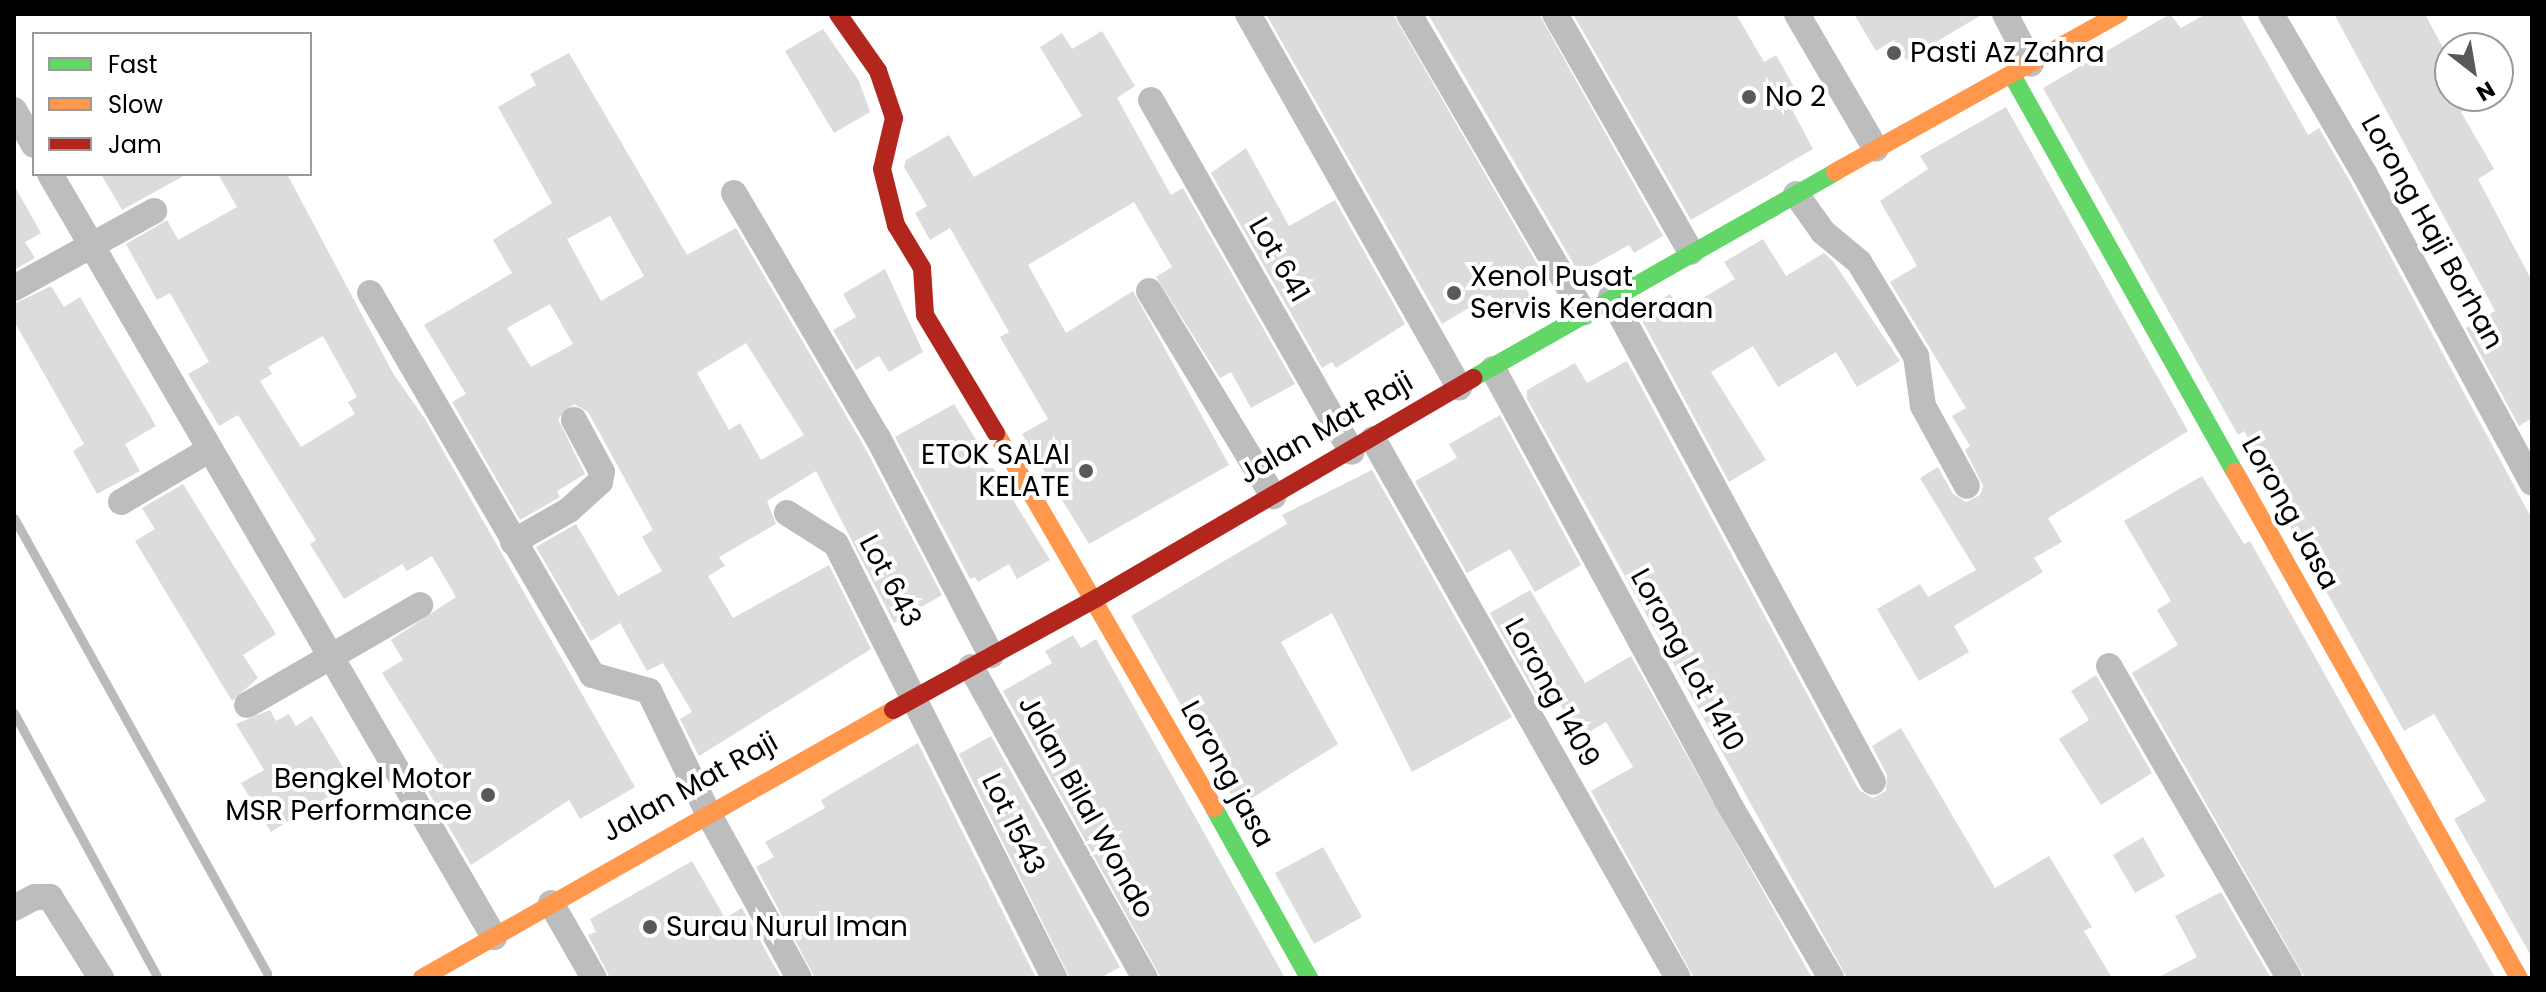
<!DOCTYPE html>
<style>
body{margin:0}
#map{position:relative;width:2546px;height:992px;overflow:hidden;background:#fff;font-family:Poppins,sans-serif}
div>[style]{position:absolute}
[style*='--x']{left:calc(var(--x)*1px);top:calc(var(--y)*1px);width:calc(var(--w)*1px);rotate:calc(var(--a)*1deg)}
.stream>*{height:9px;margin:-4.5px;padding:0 4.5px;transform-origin:4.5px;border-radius:4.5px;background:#bababa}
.building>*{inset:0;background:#dcdcdc}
.street>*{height:26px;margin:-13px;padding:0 13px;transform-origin:13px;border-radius:13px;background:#bdbdbd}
.fast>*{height:18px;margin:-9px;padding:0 9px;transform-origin:9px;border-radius:9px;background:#63d668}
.slow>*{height:18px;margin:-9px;padding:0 9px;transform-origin:9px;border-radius:9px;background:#ff974d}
.jam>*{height:18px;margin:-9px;padding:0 9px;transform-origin:9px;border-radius:9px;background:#b3261e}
.dots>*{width:22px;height:22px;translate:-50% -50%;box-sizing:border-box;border:4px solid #fff;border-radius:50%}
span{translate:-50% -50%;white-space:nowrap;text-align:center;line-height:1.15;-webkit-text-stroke:8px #fff;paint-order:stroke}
.poi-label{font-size:28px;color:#000}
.left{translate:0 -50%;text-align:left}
.right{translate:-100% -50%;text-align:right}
.street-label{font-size:28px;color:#000}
.frame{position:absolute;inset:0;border:16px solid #000;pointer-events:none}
.legend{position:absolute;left:32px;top:32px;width:280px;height:144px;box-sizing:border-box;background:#fff;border:2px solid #999;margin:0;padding:10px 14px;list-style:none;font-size:24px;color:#000}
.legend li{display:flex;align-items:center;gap:16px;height:40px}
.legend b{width:40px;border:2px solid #999}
.north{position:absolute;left:2434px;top:32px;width:80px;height:80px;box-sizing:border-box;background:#fff;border:2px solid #999;border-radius:50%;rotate:149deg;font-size:22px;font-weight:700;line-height:32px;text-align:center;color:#000}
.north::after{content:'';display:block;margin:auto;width:28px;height:36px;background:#595959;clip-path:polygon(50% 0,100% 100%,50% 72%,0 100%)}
</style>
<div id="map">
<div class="stream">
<div style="--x:14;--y:518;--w:521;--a:60.92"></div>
<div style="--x:14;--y:713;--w:302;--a:61.5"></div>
</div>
<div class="building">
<div style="clip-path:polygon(1266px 14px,1393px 14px,1544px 276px,1525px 287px,1534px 302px,1505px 319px,1490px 295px,1442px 324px)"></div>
<div style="clip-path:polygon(1428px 14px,1539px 14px,1663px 236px,1634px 253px,1629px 245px,1579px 273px)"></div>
<div style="clip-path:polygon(1573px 14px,1736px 14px,1764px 62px,1776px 55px,1798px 94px,1787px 100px,1813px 149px,1691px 220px)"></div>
<div style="clip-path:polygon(1854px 14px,1983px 14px,1906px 60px,1894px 40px,1876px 51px)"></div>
<div style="clip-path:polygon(2170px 14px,2181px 28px,2206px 14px,2240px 14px,2308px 135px,2319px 128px,2351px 183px,2532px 519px,2531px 956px,2454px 819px,2486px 801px,2434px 714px,2404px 731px,2287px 521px,2294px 517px,2244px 431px,2238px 435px,2043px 88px)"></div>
<div style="clip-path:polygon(2334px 14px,2425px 14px,2450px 61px,2450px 96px,2490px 96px,2461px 112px,2494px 169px,2478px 179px,2532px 281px,2532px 418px,2519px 426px,2466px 328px,2495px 311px)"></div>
<div style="clip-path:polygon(823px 29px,859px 81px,870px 112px,834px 133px,785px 51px)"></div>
<div style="clip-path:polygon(1102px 31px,1135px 86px,1117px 98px,1171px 195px,1183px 188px,1295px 384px,1251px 408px,1231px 372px,1220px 378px,1156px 277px,1172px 267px,1134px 202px,1028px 265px,1066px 333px,1133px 291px,1229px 465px,1089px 544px,1022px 434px,1048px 419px,1000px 337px,1009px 332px,950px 228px,930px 240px,915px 213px,927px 206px,904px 167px,906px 160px,949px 135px,974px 177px,1082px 116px,1040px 47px,1062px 33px,1072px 49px)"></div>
<div style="clip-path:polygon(evenodd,569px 53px,687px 255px,736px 228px,864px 446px,942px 595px,894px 623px,816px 471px,767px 501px,776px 524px,719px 557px,725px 566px,708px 576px,733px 618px,829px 565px,871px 649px,699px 756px,680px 719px,692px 712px,663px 663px,647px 671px,620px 623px,591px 641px,536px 547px,576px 524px,618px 596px,662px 571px,642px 537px,653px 530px,588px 412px,574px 404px,558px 419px,585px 474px,557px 491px,560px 497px,520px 520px,452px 402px,466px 394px,424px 325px,512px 273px,493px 240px,552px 203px,498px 107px,536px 85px,530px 74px,569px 53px,610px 216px,644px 276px,601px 301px,567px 239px,610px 216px,569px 53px,550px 304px,573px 344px,531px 367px,507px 328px,550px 304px,569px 53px,746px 343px,804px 435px,761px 460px,740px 423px,729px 430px,697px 373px,746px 343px)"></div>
<div style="clip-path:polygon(2006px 107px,2188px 431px,2048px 518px,2062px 542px,2034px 558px,2043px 572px,1954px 626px,1969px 652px,1919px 681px,1877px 609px,1920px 584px,1928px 597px,1976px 570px,1920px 478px,1938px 467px,1953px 494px,1966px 502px,1980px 495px,1983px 486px,1965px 450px,1970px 446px,1952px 416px,1966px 408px,1890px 282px,1917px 266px,1880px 201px,1928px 169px,1920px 156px)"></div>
<div style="clip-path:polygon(1246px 148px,1289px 226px,1335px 200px,1405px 324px,1336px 368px,1332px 362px,1322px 368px,1211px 173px)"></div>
<div style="clip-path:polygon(101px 174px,187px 174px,122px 210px)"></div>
<div style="clip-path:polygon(evenodd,218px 174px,287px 174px,394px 375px,425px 419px,635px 787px,580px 819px,569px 800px,471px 865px,422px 781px,442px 769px,382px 673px,403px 660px,391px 640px,456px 597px,432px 556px,407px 571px,402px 564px,344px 599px,310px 544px,316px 540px,238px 415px,219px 426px,188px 374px,209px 362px,170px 293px,157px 300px,126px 244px,167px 220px,178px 240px,237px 207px,218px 174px,323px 336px,357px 397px,348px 402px,355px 414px,301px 447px,260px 381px,272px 374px,268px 367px,323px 336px)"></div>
<div style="clip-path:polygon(14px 185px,41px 233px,25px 242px,35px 258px,14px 270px)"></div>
<div style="clip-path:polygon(1763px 239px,1786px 276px,1824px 253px,1833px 261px,1900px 361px,1857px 387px,1836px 352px,1778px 387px,1753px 346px,1711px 372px,1766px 460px,1729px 482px,1638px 313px,1670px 294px,1681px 311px,1735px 279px,1724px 262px)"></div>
<div style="clip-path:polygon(885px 269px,923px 352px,889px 372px,879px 356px,856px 370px,833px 330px,856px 317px,843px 294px)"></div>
<div style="clip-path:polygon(51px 286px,64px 307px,80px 297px,156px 426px,125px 444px,140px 471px,97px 494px,73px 451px,84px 444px,14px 321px,14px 304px)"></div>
<div style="clip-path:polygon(1627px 361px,1859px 790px,1873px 798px,1886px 791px,1887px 775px,1872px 746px,1901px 728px,1995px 888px,2049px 856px,2092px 927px,2084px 931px,2112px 978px,1847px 978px,1527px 399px,1527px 390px,1575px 363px,1587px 383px)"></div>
<div style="clip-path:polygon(954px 404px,1050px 560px,1017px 579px,1009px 564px,978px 582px,975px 577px,970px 579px,895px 437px)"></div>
<div style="clip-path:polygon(1500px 415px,1581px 565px,1535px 592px,1510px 549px,1467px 573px,1415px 481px,1457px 458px,1449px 444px)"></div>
<div style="clip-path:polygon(1372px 470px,1512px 717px,1412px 772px,1332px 613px,1281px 642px,1338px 744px,1238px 807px,1131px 616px,1287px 524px,1282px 515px)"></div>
<div style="clip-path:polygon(2202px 476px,2244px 544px,2250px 541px,2494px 976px,2305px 978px,2132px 673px,2178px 645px,2157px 610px,2171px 601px,2124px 521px)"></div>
<div style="clip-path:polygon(183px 484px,276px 634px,243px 655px,258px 678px,232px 701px,135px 541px,155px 529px,142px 508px)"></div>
<div style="clip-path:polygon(1530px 590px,1585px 683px,1631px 656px,1812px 978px,1694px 978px,1591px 791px,1633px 767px,1606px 722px,1580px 737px,1556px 698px,1542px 706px,1490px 613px)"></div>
<div style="clip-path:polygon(1073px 635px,1081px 648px,1096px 639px,1285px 978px,1161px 978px,1003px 691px,1052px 663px,1045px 651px)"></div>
<div style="clip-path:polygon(2096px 675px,2152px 773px,2101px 805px,2059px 739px,2089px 720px,2071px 691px)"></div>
<div style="clip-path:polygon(270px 710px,276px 721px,289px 714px,296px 726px,312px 716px,352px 782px,271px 832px,241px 783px,264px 770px,236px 724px)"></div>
<div style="clip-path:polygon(991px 736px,1120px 967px,1100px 978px,1070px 978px,959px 754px)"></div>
<div style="clip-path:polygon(918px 743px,1036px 978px,815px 978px,756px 867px,774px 857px,765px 842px,825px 808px,821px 800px)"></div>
<div style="clip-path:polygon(2143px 837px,2165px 876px,2135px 893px,2113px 855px)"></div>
<div style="clip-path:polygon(1323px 847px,1362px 917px,1314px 944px,1275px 873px)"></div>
<div style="clip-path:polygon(692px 861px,725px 918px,742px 908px,781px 978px,610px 978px,588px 935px,596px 932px,590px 919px)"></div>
<div style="clip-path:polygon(2221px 892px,2271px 978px,2157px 978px,2197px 957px,2175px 916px)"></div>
</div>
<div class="street">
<div style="--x:1248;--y:14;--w:429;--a:60.5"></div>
<div style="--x:1409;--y:14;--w:346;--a:59.7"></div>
<div style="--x:1555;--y:14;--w:274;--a:60.3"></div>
<div style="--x:1797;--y:14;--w:156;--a:59.7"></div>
<div style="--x:2005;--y:14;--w:56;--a:62.5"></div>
<div style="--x:2271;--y:14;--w:186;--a:59.7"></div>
<div style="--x:2365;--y:175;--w:350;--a:61.5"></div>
<div style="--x:1151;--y:100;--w:405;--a:60.3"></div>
<div style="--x:14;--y:110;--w:40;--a:60.3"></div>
<div style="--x:50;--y:174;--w:883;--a:59.8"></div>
<div style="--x:734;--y:193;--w:284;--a:59.6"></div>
<div style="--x:878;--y:438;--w:245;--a:62.5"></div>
<div style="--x:1796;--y:194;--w:47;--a:54.6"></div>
<div style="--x:1823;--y:232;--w:47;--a:39.8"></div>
<div style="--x:1859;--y:262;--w:110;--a:58.8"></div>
<div style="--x:1916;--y:356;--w:50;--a:82"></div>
<div style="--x:1923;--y:406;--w:91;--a:61.2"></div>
<div style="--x:14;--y:288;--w:160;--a:-28.8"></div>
<div style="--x:1149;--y:291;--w:240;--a:58.8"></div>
<div style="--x:370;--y:293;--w:442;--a:59.8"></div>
<div style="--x:592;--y:675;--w:59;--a:15.7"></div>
<div style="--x:649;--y:691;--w:136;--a:64.2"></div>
<div style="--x:708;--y:813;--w:188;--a:61.1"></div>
<div style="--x:1611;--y:297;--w:551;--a:61.62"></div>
<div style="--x:1493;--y:369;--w:489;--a:61.5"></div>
<div style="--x:1726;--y:799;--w:208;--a:59.6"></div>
<div style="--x:1373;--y:439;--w:619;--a:60.5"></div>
<div style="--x:121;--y:502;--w:102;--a:-30.6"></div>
<div style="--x:787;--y:513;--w:58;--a:32.3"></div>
<div style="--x:836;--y:544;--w:486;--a:63.3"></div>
<div style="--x:513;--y:542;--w:64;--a:-29.7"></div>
<div style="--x:569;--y:510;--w:42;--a:-42.1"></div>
<div style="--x:600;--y:482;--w:10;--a:-79"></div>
<div style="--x:602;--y:472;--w:59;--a:-118.3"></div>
<div style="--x:2109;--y:666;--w:360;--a:60"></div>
<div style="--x:971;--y:667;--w:356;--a:60.8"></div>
<div style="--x:247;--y:705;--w:200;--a:-30"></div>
<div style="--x:551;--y:903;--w:86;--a:60.2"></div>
<div style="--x:14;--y:908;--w:24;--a:-28"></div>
<div style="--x:35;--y:897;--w:15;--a:0"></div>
<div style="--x:50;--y:897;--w:96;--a:57.8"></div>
</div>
<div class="fast">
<div style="--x:2012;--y:75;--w:455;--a:60.7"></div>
<div style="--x:1473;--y:378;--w:417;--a:-29.6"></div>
<div style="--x:1214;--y:808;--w:195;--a:60.8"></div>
</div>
<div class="slow">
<div style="--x:1835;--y:172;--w:325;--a:-29.1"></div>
<div style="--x:996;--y:433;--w:434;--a:59.8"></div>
<div style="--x:2235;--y:472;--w:580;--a:60.7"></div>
<div style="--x:422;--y:978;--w:542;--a:-29.64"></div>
</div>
<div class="jam">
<div style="--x:838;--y:14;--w:70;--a:54.9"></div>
<div style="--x:878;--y:71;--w:50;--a:71.2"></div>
<div style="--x:894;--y:118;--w:52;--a:103.2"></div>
<div style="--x:882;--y:169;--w:58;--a:76"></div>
<div style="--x:896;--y:225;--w:50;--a:58.8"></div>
<div style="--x:922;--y:268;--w:47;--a:86.3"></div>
<div style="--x:925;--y:315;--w:138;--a:59"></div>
<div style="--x:893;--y:710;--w:233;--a:-28.8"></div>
<div style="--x:1097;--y:598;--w:436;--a:-30.3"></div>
</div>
<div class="dots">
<div style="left:1894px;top:53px;background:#595959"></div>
<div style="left:1749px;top:97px;background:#595959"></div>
<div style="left:1454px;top:293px;background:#595959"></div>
<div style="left:1086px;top:471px;background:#595959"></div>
<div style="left:488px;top:795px;background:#595959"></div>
<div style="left:650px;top:927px;background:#595959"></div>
</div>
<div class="poi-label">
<span class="left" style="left:1910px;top:53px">Pasti Az Zahra</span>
<span class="left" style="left:1765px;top:97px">No 2</span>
<span class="left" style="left:1470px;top:293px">Xenol Pusat<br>Servis Kenderaan</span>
<span class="right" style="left:1070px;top:471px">ETOK SALAI<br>KELATE</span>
<span class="right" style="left:472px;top:795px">Bengkel Motor<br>MSR Performance</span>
<span class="left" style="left:666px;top:927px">Surau Nurul Iman</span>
</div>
<div class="street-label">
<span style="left:2432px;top:232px;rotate:61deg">Lorong Haji Borhan</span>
<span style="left:1279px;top:260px;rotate:60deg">Lot 641</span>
<span style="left:1326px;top:428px;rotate:-30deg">Jalan Mat Raji</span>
<span style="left:2290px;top:513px;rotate:61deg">Lorong Jasa</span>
<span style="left:890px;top:581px;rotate:62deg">Lot 643</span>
<span style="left:1687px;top:660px;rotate:61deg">Lorong Lot 1410</span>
<span style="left:1552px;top:693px;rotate:61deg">Lorong 1409</span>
<span style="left:1227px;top:774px;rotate:61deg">Lorong jasa</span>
<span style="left:690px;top:787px;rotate:-29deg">Jalan Mat Raji</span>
<span style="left:1086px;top:807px;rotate:61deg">Jalan Bilal Wondo</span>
<span style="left:1013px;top:824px;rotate:64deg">Lot 1543</span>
</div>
<div class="frame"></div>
<ul class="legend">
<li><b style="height:10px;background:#63d668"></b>Fast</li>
<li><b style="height:10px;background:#ff974d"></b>Slow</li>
<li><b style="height:10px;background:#b3261e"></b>Jam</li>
</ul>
<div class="north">N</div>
</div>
